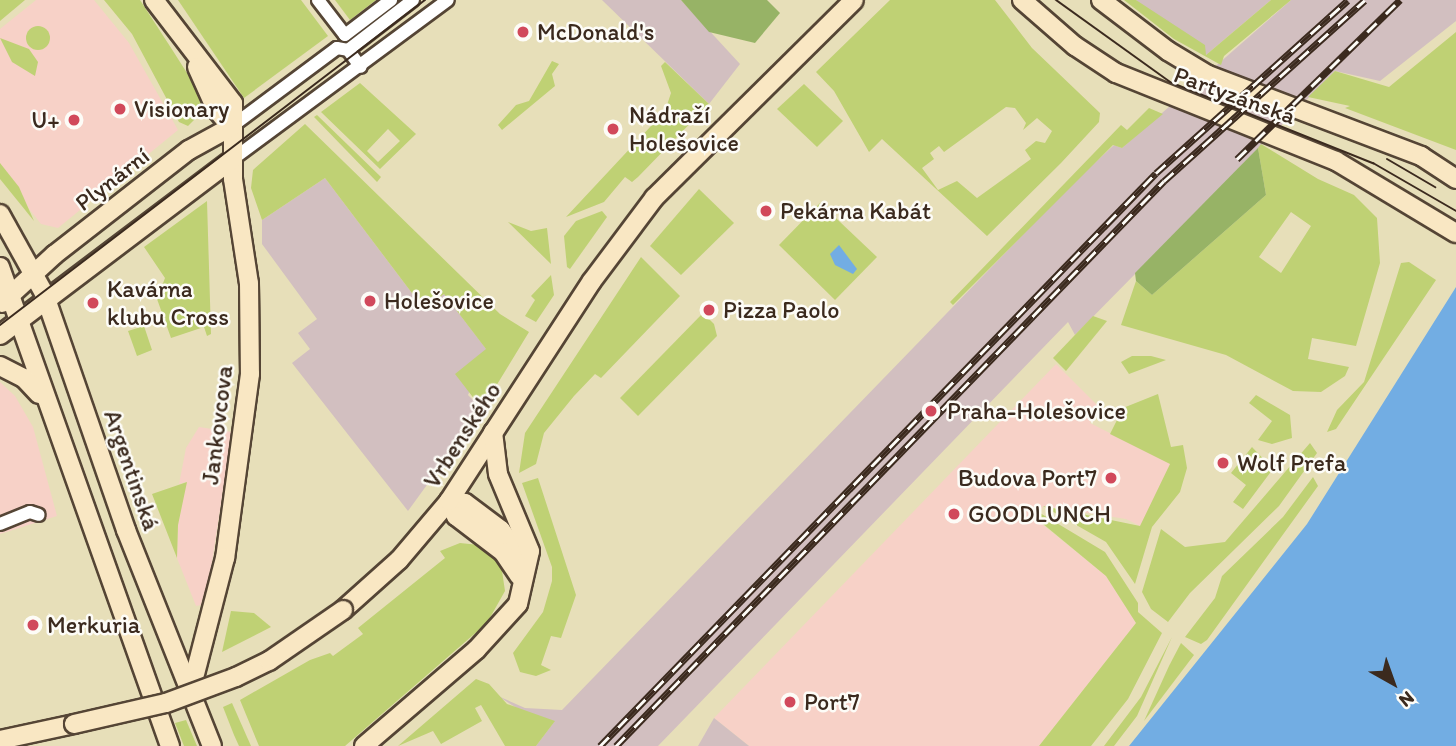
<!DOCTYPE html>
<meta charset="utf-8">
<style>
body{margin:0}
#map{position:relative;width:1456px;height:746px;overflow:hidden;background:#e7dfb9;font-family:Itim,sans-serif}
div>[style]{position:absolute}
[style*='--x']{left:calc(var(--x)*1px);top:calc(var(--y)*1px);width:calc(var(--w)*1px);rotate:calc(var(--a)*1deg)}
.built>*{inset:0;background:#f7d1c7}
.industrial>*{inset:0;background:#d2bfc0}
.green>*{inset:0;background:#bfd174}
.round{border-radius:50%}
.forest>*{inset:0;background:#97b366}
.water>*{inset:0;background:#72ade3}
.roads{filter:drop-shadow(2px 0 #554535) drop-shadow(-2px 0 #554535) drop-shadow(0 2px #554535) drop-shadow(0 -2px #554535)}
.street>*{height:12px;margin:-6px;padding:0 6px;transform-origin:6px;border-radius:6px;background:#fff}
.secondary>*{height:18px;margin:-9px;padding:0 9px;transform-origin:9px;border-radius:9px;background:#f9e7c3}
.tram>*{height:2px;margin:-1px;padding:0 1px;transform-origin:1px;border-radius:1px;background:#3b2a1e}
.rail>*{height:7px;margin-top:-3.5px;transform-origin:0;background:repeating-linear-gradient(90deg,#fdfcf7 0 13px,#3b2a1e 0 26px);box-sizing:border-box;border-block:2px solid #3b2a1e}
.bridges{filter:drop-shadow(2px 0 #554535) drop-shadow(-2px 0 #554535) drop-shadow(0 2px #554535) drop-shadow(0 -2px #554535)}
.secondary-bridge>*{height:18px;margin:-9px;padding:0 9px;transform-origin:9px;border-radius:9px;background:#f9e7c3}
.dots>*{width:19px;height:19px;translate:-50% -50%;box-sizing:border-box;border:4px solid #fdfcf7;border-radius:50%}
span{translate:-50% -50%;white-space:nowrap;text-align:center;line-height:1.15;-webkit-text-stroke:5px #fdfcf7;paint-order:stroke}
.poi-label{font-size:24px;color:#3b2a1e}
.left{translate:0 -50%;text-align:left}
.right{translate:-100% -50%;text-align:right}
.street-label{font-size:24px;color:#3b2a1e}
.north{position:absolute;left:1358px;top:648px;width:70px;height:70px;-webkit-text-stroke:5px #fdfcf7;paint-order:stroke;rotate:140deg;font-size:19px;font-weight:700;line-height:28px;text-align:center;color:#3b2a1e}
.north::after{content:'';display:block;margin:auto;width:24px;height:32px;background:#3b2a1e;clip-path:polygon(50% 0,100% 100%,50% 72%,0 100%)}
</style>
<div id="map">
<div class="built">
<div style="clip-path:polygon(36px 0,94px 0,129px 43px,178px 130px,58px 228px,41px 224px,0 172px,0 29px)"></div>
<div style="clip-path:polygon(1056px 364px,1098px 406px,1090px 423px,1177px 467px,1140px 526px,1126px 519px,1043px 506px,1037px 520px,1106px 576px,1136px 623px,1039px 746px,749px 746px,714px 718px)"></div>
<div style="clip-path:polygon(0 382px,15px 396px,33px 427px,57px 516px,0 534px)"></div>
<div style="clip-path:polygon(199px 427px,232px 432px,211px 569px,201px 605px,196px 606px,177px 558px,178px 525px,186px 482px,179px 484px,186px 448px)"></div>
</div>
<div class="industrial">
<div style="clip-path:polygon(602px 0,681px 0,740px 64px,709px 104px)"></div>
<div style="clip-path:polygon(1136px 0,1271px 0,1206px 55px)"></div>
<div style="clip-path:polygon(1291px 0,1456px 0,1456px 21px,1380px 81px,1335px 71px,1075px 335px,1068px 322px,658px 746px,536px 746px,554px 722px,523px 712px,498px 696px,525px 708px,562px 710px,1074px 182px,1114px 145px,1122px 148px)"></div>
<div style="clip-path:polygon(325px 178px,424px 309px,444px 294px,487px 350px,468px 395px,482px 409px,408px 511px,292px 363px,310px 349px,298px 333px,317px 319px,262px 244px,262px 220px)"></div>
<div style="clip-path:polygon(714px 718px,749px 746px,698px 746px)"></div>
</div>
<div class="green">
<div style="clip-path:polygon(0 0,25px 0,0 21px)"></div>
<div style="clip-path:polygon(104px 0,140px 0,173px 51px,208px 106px,188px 126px,179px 122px,132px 34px)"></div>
<div style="clip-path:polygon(178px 0,301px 0,328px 36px,244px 98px)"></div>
<div style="clip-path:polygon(335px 0,376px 0,350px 20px)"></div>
<div style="clip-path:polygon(evenodd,890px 0,995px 0,1032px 48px,1100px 113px,1099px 122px,1061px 163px,987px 236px,882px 139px,869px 152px,834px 91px,816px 72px,890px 0,1006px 107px,1015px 108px,1026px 123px,1023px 130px,1037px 118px,1052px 131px,1045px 143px,1036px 141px,1025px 150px,1031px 159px,977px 198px,957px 181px,938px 190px,922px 168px,934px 159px,930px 153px,939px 146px,944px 152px,1006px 107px)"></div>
<div style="clip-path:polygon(1124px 0,1136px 0,1205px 45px,1206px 55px,1271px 0,1291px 0,1224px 56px,1221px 65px,1174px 39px)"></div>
<div class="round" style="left:26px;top:26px;width:24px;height:24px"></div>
<div style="clip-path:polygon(1456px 32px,1456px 150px,1345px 108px,1350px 106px,1308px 97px,1335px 71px,1389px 87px)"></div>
<div style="clip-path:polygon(0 38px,29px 49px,38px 62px,35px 76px,12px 62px)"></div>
<div style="clip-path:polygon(552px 61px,559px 64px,552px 74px,555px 86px,502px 130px,498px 125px,516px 105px,529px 101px)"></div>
<div style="clip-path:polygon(665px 62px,709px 104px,638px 177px,632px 182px,625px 177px,604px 202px,566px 217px,665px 111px,671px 93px,661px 66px)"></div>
<div style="clip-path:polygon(evenodd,360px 83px,416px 134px,380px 169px,321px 112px,360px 83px,388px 129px,400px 141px,378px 162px,367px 151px,388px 129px)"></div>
<div style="clip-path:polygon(804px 84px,843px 121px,817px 147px,777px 109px)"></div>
<div style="clip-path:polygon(1149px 108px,1163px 114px,1122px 148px,1113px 145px,953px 305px,950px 302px,1121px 125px,1127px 130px)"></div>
<div style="clip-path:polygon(317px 115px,381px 177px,377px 182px,314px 117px)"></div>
<div style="clip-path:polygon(305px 124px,500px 314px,529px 332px,482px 409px,455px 374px,486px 349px,444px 294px,424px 309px,325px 178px,262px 220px,251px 188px,253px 170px)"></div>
<div style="clip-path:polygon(evenodd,1261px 144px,1318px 179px,1354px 195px,1377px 218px,1380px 263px,1356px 346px,1312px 338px,1308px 359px,1349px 367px,1345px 376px,1321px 392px,1293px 391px,1226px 355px,1121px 325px,1136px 281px,1152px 295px,1266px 195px,1258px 148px,1261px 144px,1291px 212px,1311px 226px,1281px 273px,1259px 257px,1291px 212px)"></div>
<div style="clip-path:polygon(0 163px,19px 187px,34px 221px,0 179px)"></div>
<div style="clip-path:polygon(699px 189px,734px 223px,681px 275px,650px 246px)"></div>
<div style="clip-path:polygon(207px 201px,211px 334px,207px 336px,204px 327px,171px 338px,157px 299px,165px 278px,144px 247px)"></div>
<div style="clip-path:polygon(820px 203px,877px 257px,835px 300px,779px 245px)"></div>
<div style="clip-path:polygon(602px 211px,607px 217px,570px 269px,567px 267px,564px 236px,576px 221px)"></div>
<div style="clip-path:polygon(508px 222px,531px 231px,547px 228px,551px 264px)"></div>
<div style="clip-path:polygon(641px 257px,680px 296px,601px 378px,595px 374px,574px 396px,544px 433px,536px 464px,519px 473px,525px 433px)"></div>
<div style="clip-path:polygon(1409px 262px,1436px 280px,1336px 429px,1327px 432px,1337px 410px,1364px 382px,1401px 263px)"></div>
<div style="clip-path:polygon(551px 275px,554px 295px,536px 322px,525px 316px,535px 300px,531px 296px)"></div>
<div style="clip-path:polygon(703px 313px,714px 324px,717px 336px,638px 416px,620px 398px)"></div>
<div style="clip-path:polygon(1093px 316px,1107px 321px,1066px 371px,1053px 358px)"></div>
<div style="clip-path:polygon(144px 326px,152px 350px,137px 356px,128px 331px)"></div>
<div style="clip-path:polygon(1132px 356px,1151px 356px,1166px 360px,1129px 374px,1121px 362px)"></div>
<div style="clip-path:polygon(1158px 394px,1171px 447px,1183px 445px,1187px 468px,1180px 492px,1152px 527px,1135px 584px,1106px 542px,1043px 506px,1140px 526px,1170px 464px,1110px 434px,1123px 408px)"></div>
<div style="clip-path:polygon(1256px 395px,1290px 415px,1292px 438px,1272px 444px,1258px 440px,1272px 421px,1249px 403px)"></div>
<div style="clip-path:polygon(1310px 443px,1317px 453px,1279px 506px,1190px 593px,1168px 622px,1151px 609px,1142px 592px,1161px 529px,1185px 547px,1225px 542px)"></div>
<div style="clip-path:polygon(1252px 447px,1273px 469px,1243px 509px,1233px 502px,1246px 485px,1231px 473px)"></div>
<div style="clip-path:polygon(1313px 477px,1318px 486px,1207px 640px,1201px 644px,1185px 637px,1215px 598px,1222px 576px,1283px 517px)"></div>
<div style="clip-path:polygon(538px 478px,576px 595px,561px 638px,551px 636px,541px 665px,551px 670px,536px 676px,520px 672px,513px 653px,543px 612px,552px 581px,552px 567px,522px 483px)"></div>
<div style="clip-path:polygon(187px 482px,178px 525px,177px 558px,152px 494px)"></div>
<div style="clip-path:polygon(1040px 513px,1105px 552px,1138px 603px,1138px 612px,1162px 633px,1128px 699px,1091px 746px,1039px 746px,1136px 623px,1106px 576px,1037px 519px)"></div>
<div style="clip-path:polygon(460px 543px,479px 545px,501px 564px,505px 591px,487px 623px,345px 746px,259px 746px,240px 700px,310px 660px,330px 653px,333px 656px,363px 634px,358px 628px,445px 558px,440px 551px)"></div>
<div style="clip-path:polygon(231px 611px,254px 613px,271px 627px,222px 652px)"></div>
<div style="clip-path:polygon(1172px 637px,1137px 716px,1114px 746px,1104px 746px,1141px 697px)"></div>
<div style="clip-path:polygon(1181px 643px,1194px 655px,1144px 721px,1169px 666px)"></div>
<div style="clip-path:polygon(476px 679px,489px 684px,507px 704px,555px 721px,536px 746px,505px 746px,481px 705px,475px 708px,482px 721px,441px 744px,433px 731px,398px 746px)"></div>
<div style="clip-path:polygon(232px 703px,251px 746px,239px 746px,234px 735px,223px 707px)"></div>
<div style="clip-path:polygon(186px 720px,197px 746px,184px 746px,175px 723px)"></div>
</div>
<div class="forest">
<div style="clip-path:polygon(681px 0,767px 0,780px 13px,755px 43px,709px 32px)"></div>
<div style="clip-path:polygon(1258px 148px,1266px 195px,1152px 295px,1136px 281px,1135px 273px)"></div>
</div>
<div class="water">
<div style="clip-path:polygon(839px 245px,857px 269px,853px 274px,835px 265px,830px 254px)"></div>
<div style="clip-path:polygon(1456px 287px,1456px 746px,1129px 746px,1307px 524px)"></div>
</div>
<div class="roads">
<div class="street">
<div style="--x:318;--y:0;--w:44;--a:52.4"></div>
<div style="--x:345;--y:35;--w:58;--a:-37.3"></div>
<div style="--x:348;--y:50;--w:82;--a:-37.6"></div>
<div style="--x:231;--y:127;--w:132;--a:-36.7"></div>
<div style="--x:337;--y:48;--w:11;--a:10"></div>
<div style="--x:348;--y:50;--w:21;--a:53"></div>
<div style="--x:233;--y:159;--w:267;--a:-36.5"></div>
<div style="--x:0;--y:524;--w:32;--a:-22"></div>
<div style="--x:30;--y:512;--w:9;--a:18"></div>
</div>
<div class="secondary">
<div style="--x:154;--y:0;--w:130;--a:52.5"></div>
<div style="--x:233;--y:103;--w:76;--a:90"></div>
<div style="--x:233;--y:179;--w:105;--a:81.3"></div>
<div style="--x:249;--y:283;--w:91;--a:89.4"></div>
<div style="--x:250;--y:374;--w:186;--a:97.7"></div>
<div style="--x:225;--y:558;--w:139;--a:104.5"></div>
<div style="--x:1022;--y:0;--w:70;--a:41"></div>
<div style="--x:1075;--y:46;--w:49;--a:33.4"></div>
<div style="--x:1116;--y:73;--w:237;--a:21.8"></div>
<div style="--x:1336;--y:161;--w:140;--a:31"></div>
<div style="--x:1101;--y:0;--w:84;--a:37.3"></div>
<div style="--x:1168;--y:51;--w:47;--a:31"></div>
<div style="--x:1208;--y:75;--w:228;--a:20.8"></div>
<div style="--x:1421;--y:156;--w:42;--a:33.3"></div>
<div style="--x:197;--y:67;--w:46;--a:65.7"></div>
<div style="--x:216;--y:109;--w:23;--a:50"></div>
<div style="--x:0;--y:214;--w:90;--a:60.9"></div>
<div style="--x:44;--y:293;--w:251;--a:70.9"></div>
<div style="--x:126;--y:530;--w:232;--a:68.3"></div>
<div style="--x:0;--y:267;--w:508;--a:70.46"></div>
<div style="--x:2;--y:303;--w:71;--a:-42.7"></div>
<div style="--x:54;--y:255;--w:171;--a:-37.9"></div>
<div style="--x:189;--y:150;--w:48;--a:-28.7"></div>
<div style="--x:0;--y:335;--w:292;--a:-37.1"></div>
<div style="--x:0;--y:366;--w:27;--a:27"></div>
<div style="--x:24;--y:378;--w:22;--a:47"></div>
<div style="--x:449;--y:501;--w:16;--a:7"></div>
<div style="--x:465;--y:503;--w:45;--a:36.9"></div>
<div style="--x:501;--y:530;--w:29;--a:54"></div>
<div style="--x:518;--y:553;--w:19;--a:74"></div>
<div style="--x:449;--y:501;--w:17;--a:65"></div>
<div style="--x:456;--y:516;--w:59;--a:37.5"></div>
<div style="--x:503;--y:552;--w:29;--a:56"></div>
<div style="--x:343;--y:610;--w:75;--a:-41.8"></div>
<div style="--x:399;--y:560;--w:77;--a:-49.7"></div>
<div style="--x:449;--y:501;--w:262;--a:-57"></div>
<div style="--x:592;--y:281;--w:104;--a:-53.2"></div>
<div style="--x:654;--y:198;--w:281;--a:-44.7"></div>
<div style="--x:0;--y:740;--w:76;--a:-12.2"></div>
<div style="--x:364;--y:746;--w:148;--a:-40.6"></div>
<div style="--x:476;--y:650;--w:62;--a:-47.6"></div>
<div style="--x:518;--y:604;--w:54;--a:-77.2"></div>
<div style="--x:530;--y:551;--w:83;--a:-112.6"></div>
<div style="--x:498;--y:474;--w:42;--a:-96.8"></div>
</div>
</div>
<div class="tram">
<div style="--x:1056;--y:0;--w:140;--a:35.7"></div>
<div style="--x:1170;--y:82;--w:219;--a:21.8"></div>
<div style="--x:1373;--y:163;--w:96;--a:30"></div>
<div style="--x:1387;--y:159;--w:56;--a:30.3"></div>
<div style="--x:0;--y:325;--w:535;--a:-37.41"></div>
</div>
<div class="rail">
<div style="--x:1237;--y:159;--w:228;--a:-44.3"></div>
<div style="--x:600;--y:746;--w:798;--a:-45.86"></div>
<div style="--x:1156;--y:173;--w:258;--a:-42"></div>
<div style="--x:616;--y:746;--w:787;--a:-45.88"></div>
<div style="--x:1164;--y:181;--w:270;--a:-42"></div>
</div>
<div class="bridges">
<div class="secondary-bridge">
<div style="--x:74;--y:724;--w:94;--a:-12.9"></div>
<div style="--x:166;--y:703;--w:75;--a:-20.4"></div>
<div style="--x:236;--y:677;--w:37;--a:-26"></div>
<div style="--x:269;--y:661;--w:90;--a:-34.6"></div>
</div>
</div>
<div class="dots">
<div style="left:523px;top:32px;background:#d1495b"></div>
<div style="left:120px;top:109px;background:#d1495b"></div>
<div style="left:74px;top:120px;background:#d1495b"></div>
<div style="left:613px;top:129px;background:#d1495b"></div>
<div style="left:766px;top:211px;background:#d1495b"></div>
<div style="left:370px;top:301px;background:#d1495b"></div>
<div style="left:93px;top:303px;background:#d1495b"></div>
<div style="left:709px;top:310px;background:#d1495b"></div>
<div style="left:931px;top:411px;background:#d1495b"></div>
<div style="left:1223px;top:463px;background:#d1495b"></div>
<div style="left:1111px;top:478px;background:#d1495b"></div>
<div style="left:954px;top:514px;background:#d1495b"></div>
<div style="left:33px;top:625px;background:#d1495b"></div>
<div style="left:790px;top:702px;background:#d1495b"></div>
</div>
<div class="poi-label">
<span class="left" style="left:537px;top:32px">McDonald's</span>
<span class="left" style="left:134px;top:109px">Visionary</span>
<span class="left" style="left:629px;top:129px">Nádraží<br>Holešovice</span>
<span class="right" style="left:60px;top:120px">U+</span>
<span class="left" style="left:780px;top:211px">Pekárna Kabát</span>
<span class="left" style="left:107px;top:303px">Kavárna<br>klubu Cross</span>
<span class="left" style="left:384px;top:301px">Holešovice</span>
<span class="left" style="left:723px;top:310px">Pizza Paolo</span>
<span class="left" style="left:947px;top:411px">Praha-Holešovice</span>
<span class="left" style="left:1237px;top:463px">Wolf Prefa</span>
<span class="right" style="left:1097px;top:478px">Budova Port7</span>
<span class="left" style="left:968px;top:514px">GOODLUNCH</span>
<span class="left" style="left:47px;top:625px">Merkuria</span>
<span class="left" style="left:804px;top:702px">Port7</span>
</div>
<div class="street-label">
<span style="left:1235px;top:95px;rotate:20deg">Partyzánská</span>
<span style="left:112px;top:179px;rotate:-38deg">Plynární</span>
<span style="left:217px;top:425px;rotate:-83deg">Jankovcova</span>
<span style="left:462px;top:435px;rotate:-57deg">Vrbenského</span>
<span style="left:132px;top:470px;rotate:71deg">Argentinská</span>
</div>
<div class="north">N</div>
</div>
